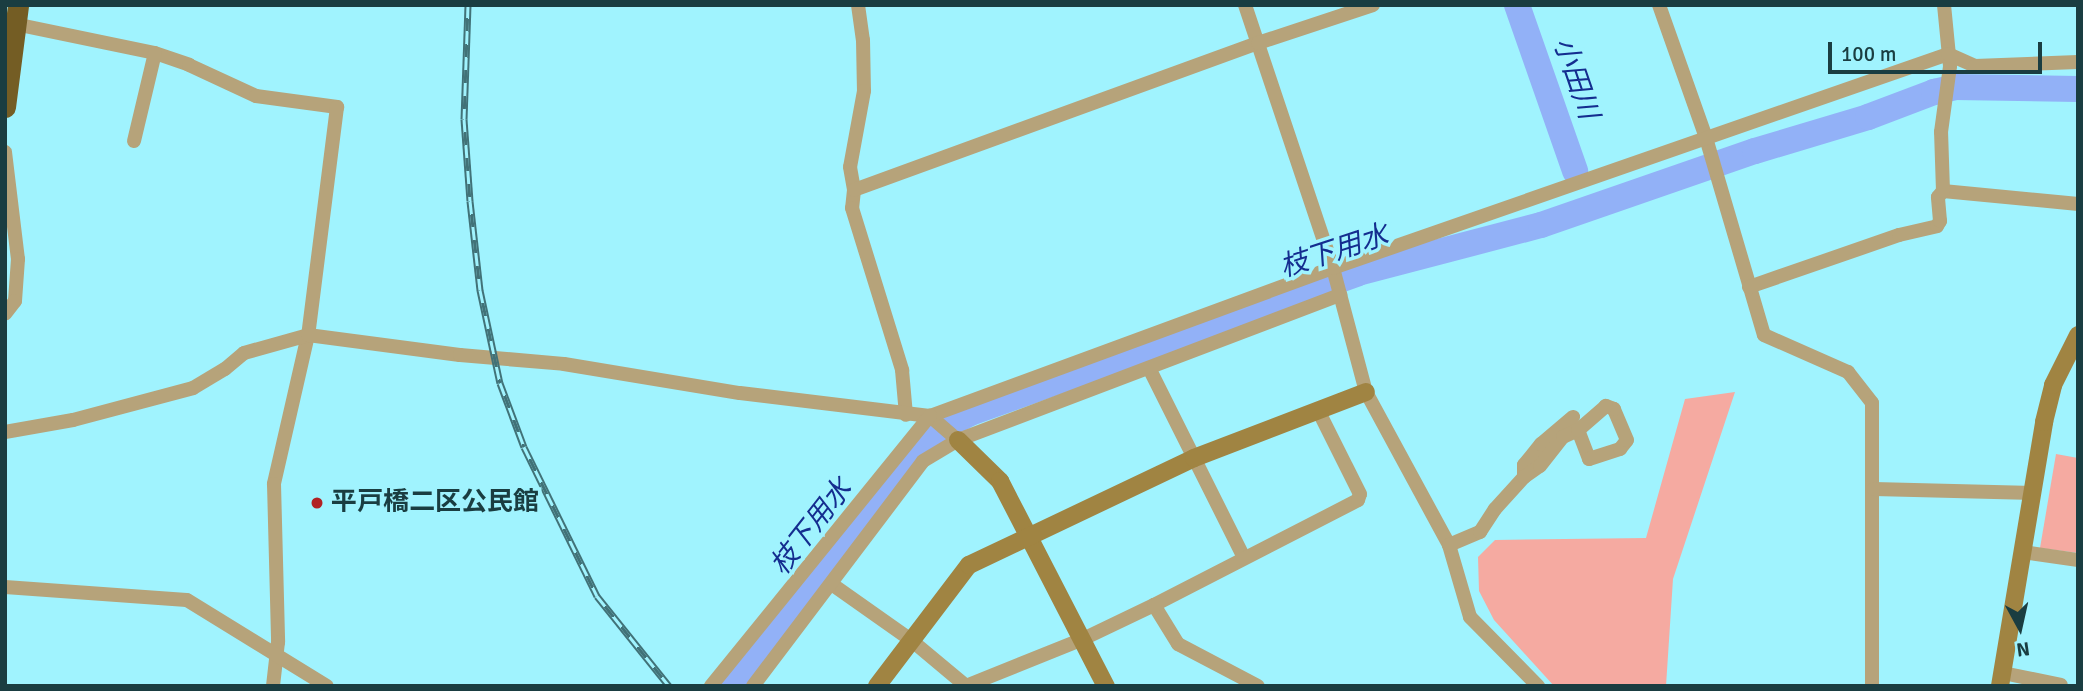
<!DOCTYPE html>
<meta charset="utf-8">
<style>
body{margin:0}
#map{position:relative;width:2083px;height:691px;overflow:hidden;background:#a0f3fe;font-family:Signika,"Noto Sans JP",sans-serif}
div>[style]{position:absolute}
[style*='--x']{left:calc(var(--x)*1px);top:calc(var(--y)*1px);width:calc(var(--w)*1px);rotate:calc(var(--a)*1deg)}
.green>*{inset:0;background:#f5aaa1}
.river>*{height:26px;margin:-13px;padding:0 13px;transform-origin:13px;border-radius:13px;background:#92b1f7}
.street>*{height:14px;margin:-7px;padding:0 7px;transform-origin:7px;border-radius:7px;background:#b6a37a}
.secondary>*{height:18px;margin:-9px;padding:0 9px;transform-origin:9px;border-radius:9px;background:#a08442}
.highway>*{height:21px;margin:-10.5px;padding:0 10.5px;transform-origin:10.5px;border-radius:10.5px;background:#745d24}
.rail>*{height:7px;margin-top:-3.5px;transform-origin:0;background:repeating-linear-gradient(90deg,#a0f3fe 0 13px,#417278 0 26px);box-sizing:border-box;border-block:2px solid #417278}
.dots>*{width:19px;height:19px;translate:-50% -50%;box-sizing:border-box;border:4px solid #a0f3fe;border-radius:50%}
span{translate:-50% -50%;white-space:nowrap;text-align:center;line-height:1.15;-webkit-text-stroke:7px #a0f3fe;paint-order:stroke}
.poi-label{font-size:26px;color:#1a3d41;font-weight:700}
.left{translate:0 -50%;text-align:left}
.water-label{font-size:28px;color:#142d8f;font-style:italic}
.frame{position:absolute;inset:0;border:7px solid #1a3d41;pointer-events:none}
.north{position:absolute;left:1985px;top:593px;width:70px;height:70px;-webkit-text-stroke:5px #a0f3fe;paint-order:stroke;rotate:172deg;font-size:19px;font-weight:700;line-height:28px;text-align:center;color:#1a3d41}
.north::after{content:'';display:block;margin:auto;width:24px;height:32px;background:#1a3d41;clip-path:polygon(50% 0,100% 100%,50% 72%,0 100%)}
.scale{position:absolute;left:1828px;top:42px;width:214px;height:32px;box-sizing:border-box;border:4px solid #1a3d41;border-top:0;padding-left:9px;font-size:21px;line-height:24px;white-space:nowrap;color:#1a3d41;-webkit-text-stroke:5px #a0f3fe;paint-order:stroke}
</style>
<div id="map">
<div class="green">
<div style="clip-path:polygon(1735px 392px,1673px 579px,1666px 686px,1554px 686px,1494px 620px,1479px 591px,1478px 557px,1495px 540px,1646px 538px,1685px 399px)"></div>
<div style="clip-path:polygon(2056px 454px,2078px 458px,2078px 553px,2040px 548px)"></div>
</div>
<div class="river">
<div style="--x:1517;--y:5;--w:176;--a:70.7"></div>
<div style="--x:729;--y:686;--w:47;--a:-48.5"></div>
<div style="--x:760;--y:651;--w:247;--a:-53.2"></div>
<div style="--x:908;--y:453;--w:28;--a:-39"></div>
<div style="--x:930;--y:435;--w:46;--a:-28.8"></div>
<div style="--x:970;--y:413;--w:412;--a:-19.8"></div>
<div style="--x:1358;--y:273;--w:189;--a:-14.7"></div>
<div style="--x:1541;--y:225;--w:226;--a:-19.1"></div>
<div style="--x:1755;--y:151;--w:118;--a:-16.7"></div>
<div style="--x:1868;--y:117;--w:71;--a:-20.7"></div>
<div style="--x:1934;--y:92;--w:22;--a:-13"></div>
<div style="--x:1955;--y:87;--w:123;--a:0.9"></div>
</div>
<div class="street">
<div style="--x:858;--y:5;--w:35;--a:82"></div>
<div style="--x:863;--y:40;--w:51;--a:88.9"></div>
<div style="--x:864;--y:91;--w:77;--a:100.4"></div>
<div style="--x:850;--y:167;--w:23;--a:80"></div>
<div style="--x:854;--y:190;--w:18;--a:96"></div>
<div style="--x:852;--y:208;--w:170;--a:72.8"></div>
<div style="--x:902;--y:370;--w:45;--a:84.9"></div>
<div style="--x:1245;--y:5;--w:277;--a:71.5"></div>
<div style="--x:1333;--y:268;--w:128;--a:75.1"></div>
<div style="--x:1366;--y:392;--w:174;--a:61.5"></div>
<div style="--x:1449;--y:545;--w:75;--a:73.7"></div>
<div style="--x:1470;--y:617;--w:97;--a:45.4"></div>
<div style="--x:1659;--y:5;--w:141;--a:70.5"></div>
<div style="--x:1706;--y:138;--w:205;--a:73.6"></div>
<div style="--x:1764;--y:335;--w:92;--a:23.8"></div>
<div style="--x:1848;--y:372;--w:39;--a:52"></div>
<div style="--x:1872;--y:403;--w:283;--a:90"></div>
<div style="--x:10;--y:23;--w:148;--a:11.7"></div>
<div style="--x:155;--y:53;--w:36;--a:19"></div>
<div style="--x:189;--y:65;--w:74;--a:24.8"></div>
<div style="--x:256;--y:96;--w:82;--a:7.7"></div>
<div style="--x:337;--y:107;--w:230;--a:97.2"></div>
<div style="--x:308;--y:335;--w:153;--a:102.9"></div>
<div style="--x:274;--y:484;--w:158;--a:88.5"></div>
<div style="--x:278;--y:642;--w:44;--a:96.5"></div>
<div style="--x:134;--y:141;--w:90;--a:-76.6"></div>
<div style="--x:5;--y:152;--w:108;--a:83.1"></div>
<div style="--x:18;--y:259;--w:42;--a:94.1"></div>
<div style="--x:15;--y:301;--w:16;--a:128"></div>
<div style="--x:854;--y:190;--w:430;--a:-20"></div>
<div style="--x:1258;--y:43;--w:121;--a:-18.3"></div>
<div style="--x:1943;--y:191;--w:136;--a:5.5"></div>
<div style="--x:1749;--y:287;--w:159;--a:-19.1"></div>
<div style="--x:1899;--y:235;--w:39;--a:-13"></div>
<div style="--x:1937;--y:226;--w:6;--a:-59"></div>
<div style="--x:1940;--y:221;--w:24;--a:-95"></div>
<div style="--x:1938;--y:197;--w:8;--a:-50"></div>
<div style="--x:1943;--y:191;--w:59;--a:-91.9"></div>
<div style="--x:1941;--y:132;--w:67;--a:-82.2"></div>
<div style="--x:1950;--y:66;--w:61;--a:-95.6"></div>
<div style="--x:1149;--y:368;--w:212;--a:63.4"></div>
<div style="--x:930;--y:416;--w:37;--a:41"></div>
<div style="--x:5;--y:432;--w:69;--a:-10"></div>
<div style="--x:73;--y:420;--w:124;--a:-14.9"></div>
<div style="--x:193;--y:388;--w:37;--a:-31"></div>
<div style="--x:225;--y:369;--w:25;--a:-40"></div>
<div style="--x:244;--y:353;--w:66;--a:-15.7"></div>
<div style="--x:308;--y:335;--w:153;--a:7.5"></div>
<div style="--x:460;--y:355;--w:104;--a:4.9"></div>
<div style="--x:564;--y:364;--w:178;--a:9.4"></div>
<div style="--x:740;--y:393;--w:191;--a:6.9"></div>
<div style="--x:930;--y:416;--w:429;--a:-20.2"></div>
<div style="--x:1333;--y:268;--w:651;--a:-19.19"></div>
<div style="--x:1948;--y:54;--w:30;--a:24"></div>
<div style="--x:1975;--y:66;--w:103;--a:-2.2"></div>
<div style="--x:1524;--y:477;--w:12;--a:-90"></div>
<div style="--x:1524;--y:465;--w:27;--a:-51"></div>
<div style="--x:1541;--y:444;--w:42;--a:-40.2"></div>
<div style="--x:1874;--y:489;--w:160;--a:1.4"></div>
<div style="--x:1449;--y:545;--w:34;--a:-23"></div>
<div style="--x:1480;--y:532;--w:27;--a:-57"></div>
<div style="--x:1495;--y:509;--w:43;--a:-47.8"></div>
<div style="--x:1524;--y:477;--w:19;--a:-35"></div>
<div style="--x:1540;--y:466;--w:37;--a:-52"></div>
<div style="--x:1563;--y:437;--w:17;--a:-25"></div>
<div style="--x:1578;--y:430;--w:31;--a:69"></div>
<div style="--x:1589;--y:459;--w:33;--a:-18"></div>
<div style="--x:1620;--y:449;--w:11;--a:-52"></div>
<div style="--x:1627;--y:440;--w:34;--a:-113"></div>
<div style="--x:1614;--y:409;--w:9;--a:-159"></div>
<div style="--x:1606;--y:406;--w:37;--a:139"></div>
<div style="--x:2023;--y:552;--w:56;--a:8.3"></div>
<div style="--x:833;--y:585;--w:95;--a:35.2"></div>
<div style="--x:911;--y:640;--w:72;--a:39.9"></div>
<div style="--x:5;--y:587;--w:182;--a:4.1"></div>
<div style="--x:187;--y:600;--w:164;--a:31.6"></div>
<div style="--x:1154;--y:605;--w:46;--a:58.4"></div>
<div style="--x:1178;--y:644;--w:90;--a:27.7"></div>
<div style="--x:2003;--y:673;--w:59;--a:11.7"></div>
<div style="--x:711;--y:686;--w:348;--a:-51"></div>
<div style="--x:753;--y:686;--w:282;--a:-52.9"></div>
<div style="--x:923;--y:461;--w:41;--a:-31"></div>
<div style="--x:958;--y:440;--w:409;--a:-20.8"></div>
<div style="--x:966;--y:686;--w:126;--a:-21.9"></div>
<div style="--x:1083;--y:639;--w:79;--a:-25.6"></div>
<div style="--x:1154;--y:605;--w:229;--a:-27.2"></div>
<div style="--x:1358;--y:500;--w:6;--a:-72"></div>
<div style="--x:1360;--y:494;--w:94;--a:-116.6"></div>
</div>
<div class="secondary">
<div style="--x:958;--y:440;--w:59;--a:44.3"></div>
<div style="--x:1000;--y:481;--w:231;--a:62.7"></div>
<div style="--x:877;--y:686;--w:152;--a:-52.8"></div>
<div style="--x:969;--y:565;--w:249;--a:-25.4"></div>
<div style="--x:1194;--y:458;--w:184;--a:-21"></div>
<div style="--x:2000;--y:686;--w:268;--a:-80.5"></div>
<div style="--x:2044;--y:422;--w:38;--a:-76"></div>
<div style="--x:2053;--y:385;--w:56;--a:-63.4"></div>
</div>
<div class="highway">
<div style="--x:5;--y:107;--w:103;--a:-82.7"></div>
</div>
<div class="rail">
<div style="--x:468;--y:5;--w:114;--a:92"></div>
<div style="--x:464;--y:119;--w:82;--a:85.8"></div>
<div style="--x:470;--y:201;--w:90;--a:83.6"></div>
<div style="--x:480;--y:290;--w:95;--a:77.9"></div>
<div style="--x:500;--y:383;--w:68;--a:69.4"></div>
<div style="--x:524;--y:447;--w:166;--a:63.9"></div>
<div style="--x:597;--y:596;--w:115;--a:51.3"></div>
</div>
<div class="dots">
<div style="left:317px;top:503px;background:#b12123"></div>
</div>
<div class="poi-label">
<span class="left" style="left:331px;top:503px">平戸橋二区公民館</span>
</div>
<div class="water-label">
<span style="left:1576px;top:78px;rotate:71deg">小田川</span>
<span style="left:1334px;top:251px;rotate:-18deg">枝下用水</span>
<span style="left:811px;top:527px;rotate:-52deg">枝下用水</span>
</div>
<div class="frame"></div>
<div class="north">N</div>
<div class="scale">100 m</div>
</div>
